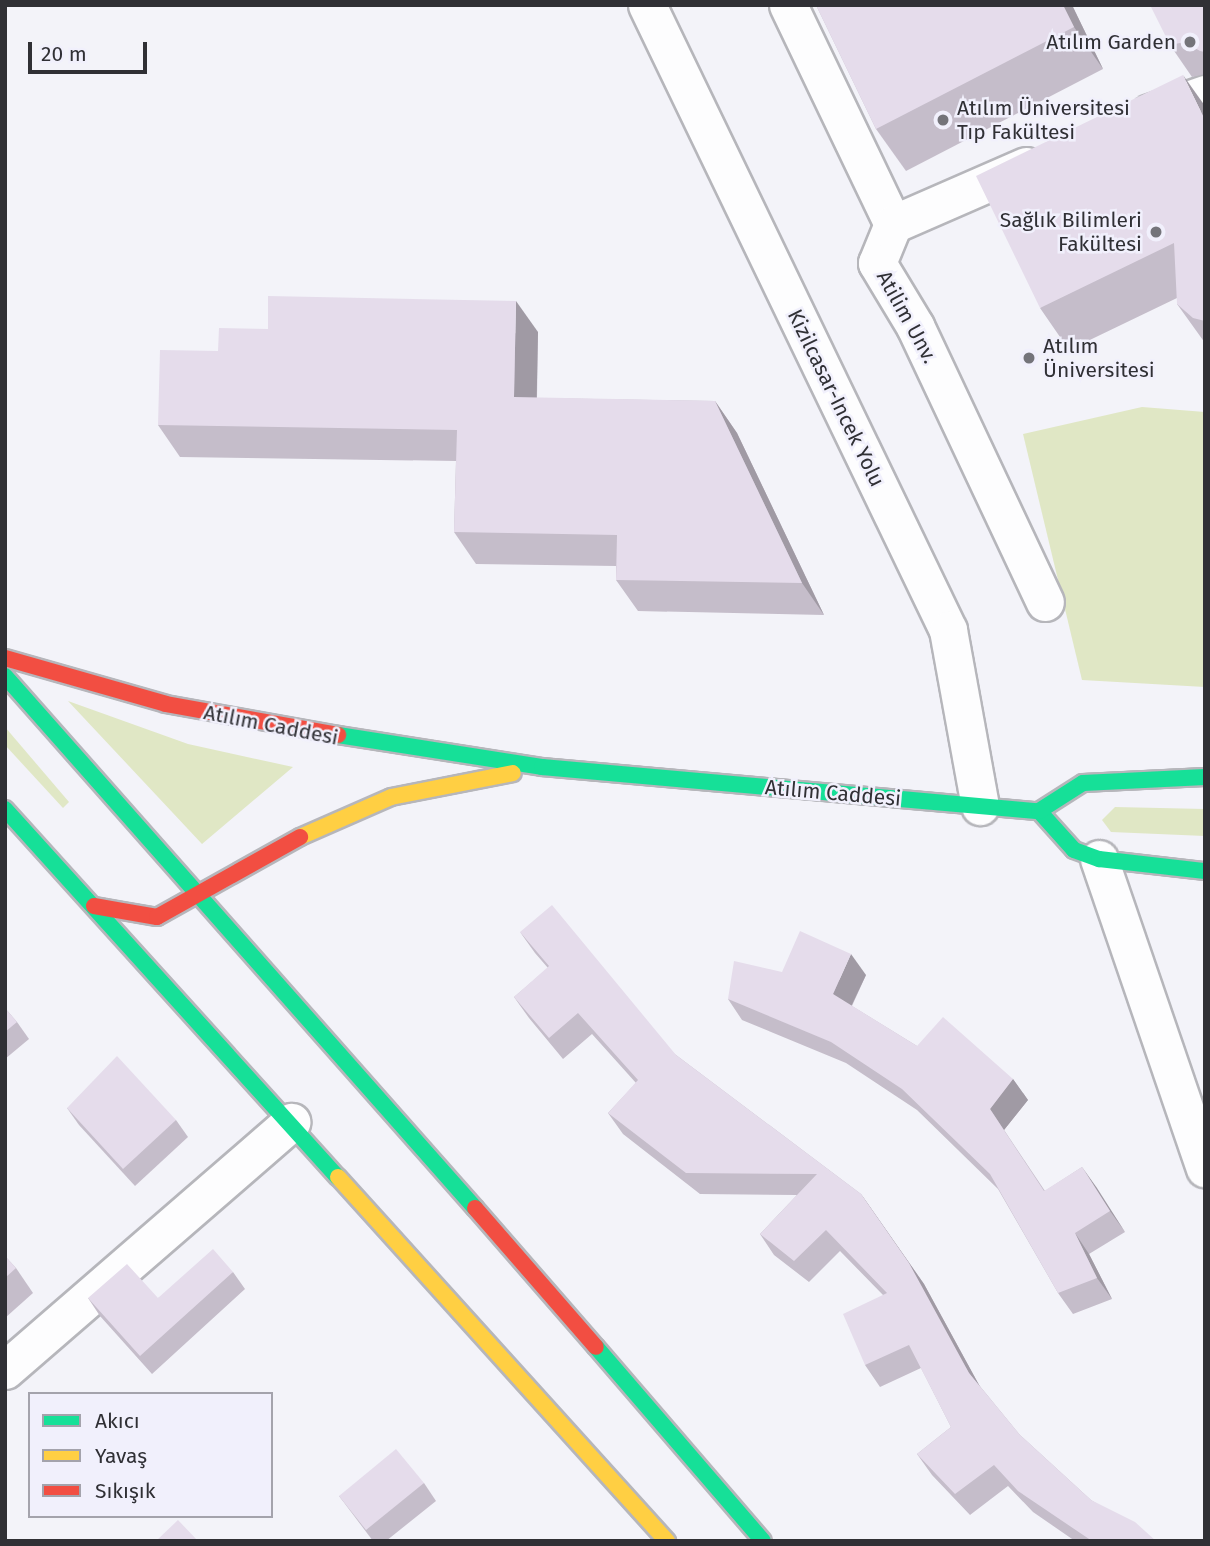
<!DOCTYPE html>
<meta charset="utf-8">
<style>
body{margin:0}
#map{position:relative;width:1210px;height:1546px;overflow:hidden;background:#f3f3f9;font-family:"Fira Sans",sans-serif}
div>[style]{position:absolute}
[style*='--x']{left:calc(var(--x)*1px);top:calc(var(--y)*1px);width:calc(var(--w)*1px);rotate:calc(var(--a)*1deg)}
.green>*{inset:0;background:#e0e7c5}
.roads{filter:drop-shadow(2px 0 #b6b6bb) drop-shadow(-2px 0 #b6b6bb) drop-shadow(0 2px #b6b6bb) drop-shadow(0 -2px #b6b6bb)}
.street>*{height:37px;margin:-18.5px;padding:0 18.5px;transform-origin:18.5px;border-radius:18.5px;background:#fdfdfe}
.fast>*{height:16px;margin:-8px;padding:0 8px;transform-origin:8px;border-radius:8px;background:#16e098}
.slow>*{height:16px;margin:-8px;padding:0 8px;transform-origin:8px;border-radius:8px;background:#ffcf43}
.jam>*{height:16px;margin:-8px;padding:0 8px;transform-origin:8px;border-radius:8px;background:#f24e42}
.wall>*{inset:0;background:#c5bdca}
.shaded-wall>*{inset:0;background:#a09aa4}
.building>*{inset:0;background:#e5dceb}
.dots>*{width:19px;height:19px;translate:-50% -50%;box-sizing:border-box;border:4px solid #f1f0fc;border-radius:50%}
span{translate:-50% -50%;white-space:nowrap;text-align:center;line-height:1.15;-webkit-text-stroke:5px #f1f0fc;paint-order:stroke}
.poi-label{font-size:21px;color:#303035}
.right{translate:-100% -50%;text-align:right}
.left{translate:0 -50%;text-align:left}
.street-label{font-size:21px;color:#303035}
.frame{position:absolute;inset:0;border:7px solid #303035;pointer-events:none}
.legend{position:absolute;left:28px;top:1392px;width:245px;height:126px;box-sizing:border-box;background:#f1f0fc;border:2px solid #a4a3ac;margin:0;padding:9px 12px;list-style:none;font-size:21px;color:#303035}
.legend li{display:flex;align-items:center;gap:14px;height:35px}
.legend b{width:35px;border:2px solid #a4a3ac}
.scale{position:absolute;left:28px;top:42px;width:119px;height:32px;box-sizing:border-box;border:4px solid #303035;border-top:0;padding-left:9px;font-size:21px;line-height:24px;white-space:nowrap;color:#303035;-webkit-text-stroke:5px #f1f0fc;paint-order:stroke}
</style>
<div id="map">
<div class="green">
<div style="clip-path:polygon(1142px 407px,1205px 412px,1205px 687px,1082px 680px,1023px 434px)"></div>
<div style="clip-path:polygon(68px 701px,188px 744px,293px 767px,202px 844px)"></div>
<div style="clip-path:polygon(5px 727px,69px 802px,63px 808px,5px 745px)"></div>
<div style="clip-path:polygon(1115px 807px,1205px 809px,1205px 836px,1111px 832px,1102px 820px)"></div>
</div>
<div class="roads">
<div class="street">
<div style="--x:647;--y:5;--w:694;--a:64.28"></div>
<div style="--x:948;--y:630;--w:179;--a:79.7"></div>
<div style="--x:788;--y:5;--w:243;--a:64.4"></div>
<div style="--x:1150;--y:113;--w:58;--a:-19.1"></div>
<div style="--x:1026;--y:166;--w:145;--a:156.4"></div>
<div style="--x:893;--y:224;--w:42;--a:112.3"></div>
<div style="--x:877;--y:263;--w:74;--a:58.9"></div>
<div style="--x:915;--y:326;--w:305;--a:64.8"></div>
<div style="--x:1099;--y:859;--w:327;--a:71.1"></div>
<div style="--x:5;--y:1370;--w:379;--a:-40.9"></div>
</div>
<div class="fast">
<div style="--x:5;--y:676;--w:710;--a:48.54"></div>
<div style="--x:338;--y:735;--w:206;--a:8.9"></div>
<div style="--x:542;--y:767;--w:499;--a:5.1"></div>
<div style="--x:5;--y:809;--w:496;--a:47.9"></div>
<div style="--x:1039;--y:811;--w:52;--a:48.1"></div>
<div style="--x:1074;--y:850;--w:27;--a:20"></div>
<div style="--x:1099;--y:859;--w:107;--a:6.5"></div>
<div style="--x:1039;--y:811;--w:52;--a:-32.5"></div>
<div style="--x:1083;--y:783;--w:122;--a:-2.8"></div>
<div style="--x:596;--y:1347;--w:256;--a:49.3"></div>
</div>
<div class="slow">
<div style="--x:300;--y:837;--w:99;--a:-23.7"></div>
<div style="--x:391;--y:797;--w:124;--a:-11.1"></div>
<div style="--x:338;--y:1177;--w:491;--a:47.9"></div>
</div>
<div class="jam">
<div style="--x:5;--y:658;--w:167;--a:15.9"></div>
<div style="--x:166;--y:704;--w:175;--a:10.2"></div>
<div style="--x:94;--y:906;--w:64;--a:9.9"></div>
<div style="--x:157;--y:917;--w:164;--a:-29.2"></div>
<div style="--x:475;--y:1208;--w:184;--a:49"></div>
</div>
</div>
<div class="wall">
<div style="clip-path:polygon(816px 5px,1072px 5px,1103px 69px,906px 171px,876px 129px)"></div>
<div style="clip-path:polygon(1205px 5px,1205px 74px,1192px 77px,1170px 45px)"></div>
<div style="clip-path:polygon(1205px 106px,1205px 343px,1177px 304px,1177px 298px,1069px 350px,1040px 308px)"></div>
<div style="clip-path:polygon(538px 332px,537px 398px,715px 401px,737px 433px,824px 615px,638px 611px,616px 580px,616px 566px,476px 564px,454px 532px,456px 461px,180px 457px,158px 425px,218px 351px)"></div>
<div style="clip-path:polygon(520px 932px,676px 1055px,861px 1194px,924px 1284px,979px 1385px,1020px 1435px,1091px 1500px,1156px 1541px,1075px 1541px,1033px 1512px,1008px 1486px,970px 1515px,932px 1475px,917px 1454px,951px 1427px,921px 1368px,880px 1387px,865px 1365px,883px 1295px,840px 1251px,809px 1282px,774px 1255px,760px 1234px,797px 1195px,700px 1194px,623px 1134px,608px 1113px,636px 1083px,592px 1034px,563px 1059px,529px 1018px,514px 997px,548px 968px,535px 953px)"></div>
<div style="clip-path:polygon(866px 975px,852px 1006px,917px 1046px,1013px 1079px,1028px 1100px,1004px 1130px,1045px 1191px,1082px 1167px,1125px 1232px,1089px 1254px,1112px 1299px,1073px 1314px,1058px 1293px,998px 1189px,917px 1110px,846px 1063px,742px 1020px,728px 999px)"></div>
<div style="clip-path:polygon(5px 1008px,17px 1022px,29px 1039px,5px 1059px)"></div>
<div style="clip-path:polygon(67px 1108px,176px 1120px,188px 1137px,135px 1186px,79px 1125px)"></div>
<div style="clip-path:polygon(5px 1256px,16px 1268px,33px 1293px,5px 1318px)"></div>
<div style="clip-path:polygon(233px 1272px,245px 1289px,152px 1374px,100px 1316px,88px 1298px,158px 1298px)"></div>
<div style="clip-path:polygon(424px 1483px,436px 1501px,386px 1541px,373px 1541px,339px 1496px)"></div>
</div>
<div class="shaded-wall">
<div style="clip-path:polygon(1063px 5px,1072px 5px,1103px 69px,1074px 27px)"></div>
<div style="clip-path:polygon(1183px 75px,1205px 106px,1205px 120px)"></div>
<div style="clip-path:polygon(516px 301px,538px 332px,536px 429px,514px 397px)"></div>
<div style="clip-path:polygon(715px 401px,737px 433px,824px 615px,802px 583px)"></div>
<div style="clip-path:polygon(851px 954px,866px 975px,847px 1015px,833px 994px)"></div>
<div style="clip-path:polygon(1013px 1079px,1028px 1100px,1004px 1130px,1059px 1212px,990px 1109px)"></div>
<div style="clip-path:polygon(1082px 1167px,1097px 1188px,1125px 1232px,1110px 1211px)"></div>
<div style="clip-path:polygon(861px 1194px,924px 1284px,984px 1394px,969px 1373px)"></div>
<div style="clip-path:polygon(1075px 1233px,1089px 1254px,1112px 1299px,1097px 1278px)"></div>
</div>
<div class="building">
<div style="clip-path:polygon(816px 5px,1063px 5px,1074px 27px,876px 129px)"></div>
<div style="clip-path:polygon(1150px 5px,1205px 5px,1205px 52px,1200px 51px,1185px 42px,1170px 45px)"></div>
<div style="clip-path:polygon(1183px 75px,1205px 120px,1205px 321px,1193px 318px,1177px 304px,1174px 243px,1040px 308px,976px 176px)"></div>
<div style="clip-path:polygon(268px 296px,516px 301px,514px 397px,715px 401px,802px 583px,616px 580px,617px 535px,454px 532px,457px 430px,158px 425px,160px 350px,218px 351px,219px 328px,268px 329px)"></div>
<div style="clip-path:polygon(552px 905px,676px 1055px,861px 1194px,909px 1263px,969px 1373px,1020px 1435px,1091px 1500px,1135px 1522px,1156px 1541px,1092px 1541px,1018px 1491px,994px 1465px,955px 1494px,917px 1454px,951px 1427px,909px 1345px,865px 1365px,843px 1314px,887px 1293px,826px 1230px,794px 1261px,760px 1234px,817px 1174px,686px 1173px,608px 1113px,638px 1080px,578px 1013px,549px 1038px,514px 997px,549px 966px,520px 932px)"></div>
<div style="clip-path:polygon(800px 931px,851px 954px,833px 994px,917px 1046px,943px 1017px,1013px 1079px,990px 1109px,1044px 1191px,1082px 1167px,1110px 1211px,1075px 1233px,1097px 1278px,1058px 1293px,990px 1174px,902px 1089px,831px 1042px,728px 999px,734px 961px,782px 972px)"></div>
<div style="clip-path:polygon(5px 1008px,17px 1022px,5px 1032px)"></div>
<div style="clip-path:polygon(117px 1056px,176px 1120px,123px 1169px,67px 1108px)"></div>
<div style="clip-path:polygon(213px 1249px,233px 1272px,140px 1356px,88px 1298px,127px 1264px,158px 1298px)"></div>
<div style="clip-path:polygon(5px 1256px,16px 1268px,5px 1278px)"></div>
<div style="clip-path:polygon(396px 1449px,424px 1483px,366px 1530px,339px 1496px)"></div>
<div style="clip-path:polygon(178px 1520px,198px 1541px,156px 1541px)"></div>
</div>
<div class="dots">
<div style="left:1190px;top:42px;background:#74747a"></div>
<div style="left:943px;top:120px;background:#74747a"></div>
<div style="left:1156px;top:232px;background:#74747a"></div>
<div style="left:1029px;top:358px;background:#74747a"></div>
</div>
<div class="poi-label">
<span class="right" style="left:1176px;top:42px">Atılım Garden</span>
<span class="left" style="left:957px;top:120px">Atılım Üniversitesi<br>Tıp Fakültesi</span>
<span class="right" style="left:1142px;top:232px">Sağlık Bilimleri<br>Fakültesi</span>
<span class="left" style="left:1043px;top:358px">Atılım<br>Üniversitesi</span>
</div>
<div class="street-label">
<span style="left:907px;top:317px;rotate:61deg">Atilim Unv.</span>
<span style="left:836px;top:398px;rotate:64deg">Kizilcasar-Incek Yolu</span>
<span style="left:271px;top:725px;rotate:11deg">Atılım Caddesi</span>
<span style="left:833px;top:793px;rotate:5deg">Atılım Caddesi</span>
</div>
<div class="frame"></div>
<ul class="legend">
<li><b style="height:9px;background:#16e098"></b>Akıcı</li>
<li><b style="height:9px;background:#ffcf43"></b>Yavaş</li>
<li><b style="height:9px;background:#f24e42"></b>Sıkışık</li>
</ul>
<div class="scale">20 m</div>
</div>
